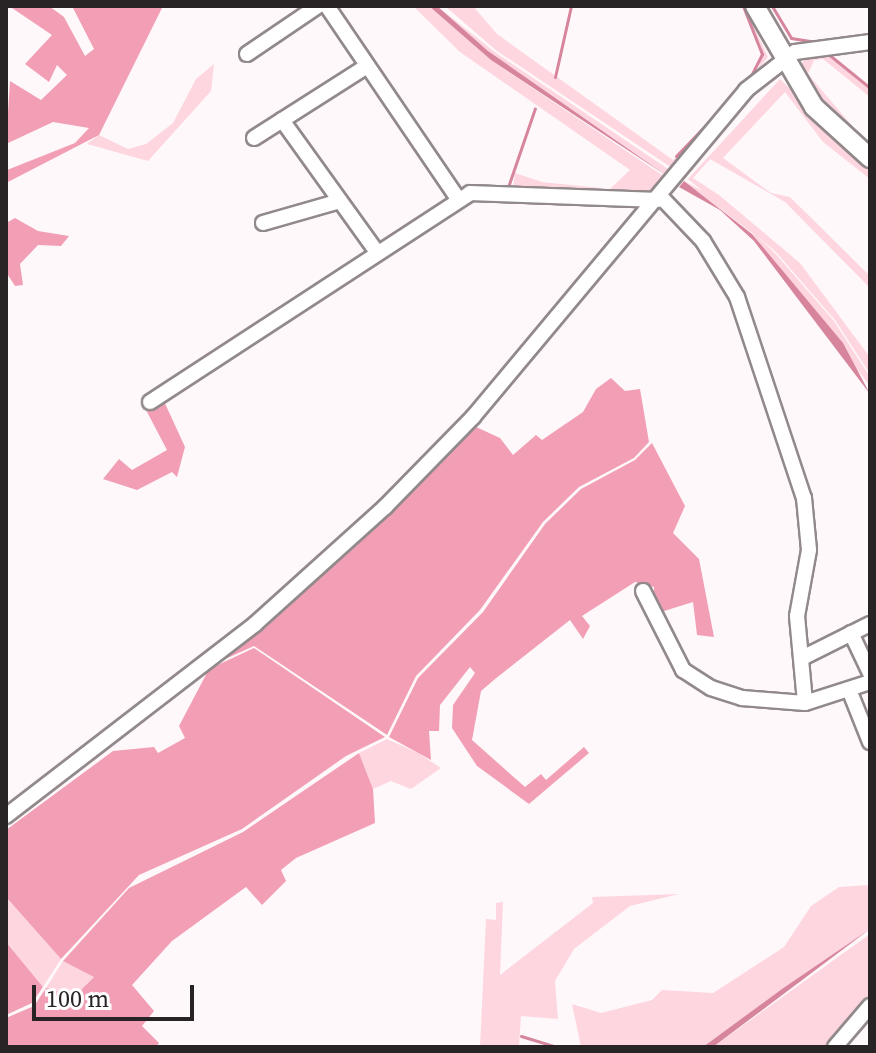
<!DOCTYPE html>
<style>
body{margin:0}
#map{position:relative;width:876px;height:1053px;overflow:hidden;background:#fff8fa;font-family:"Source Serif 4",serif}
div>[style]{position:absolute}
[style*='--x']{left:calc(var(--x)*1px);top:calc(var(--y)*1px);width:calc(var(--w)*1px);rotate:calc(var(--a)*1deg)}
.green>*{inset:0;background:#fed6e0}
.forest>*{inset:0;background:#f29fb6}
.water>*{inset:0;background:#d6859d}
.stream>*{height:3px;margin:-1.5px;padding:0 1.5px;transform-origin:1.5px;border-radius:1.5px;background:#d6859d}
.roads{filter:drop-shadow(2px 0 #92898b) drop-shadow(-2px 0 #92898b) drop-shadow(0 2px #92898b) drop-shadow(0 -2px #92898b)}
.minor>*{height:14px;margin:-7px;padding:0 7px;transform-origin:7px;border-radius:7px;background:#fff}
.major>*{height:18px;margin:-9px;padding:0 9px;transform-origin:9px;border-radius:9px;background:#fff}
span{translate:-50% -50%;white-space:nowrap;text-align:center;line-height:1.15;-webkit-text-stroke:8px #fff;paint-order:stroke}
.frame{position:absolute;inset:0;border:8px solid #282425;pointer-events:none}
.scale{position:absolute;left:32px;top:985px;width:162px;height:36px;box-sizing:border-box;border:4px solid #282425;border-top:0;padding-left:10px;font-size:24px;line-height:28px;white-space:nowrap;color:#282425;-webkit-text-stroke:6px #fff;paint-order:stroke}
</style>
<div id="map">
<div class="green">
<div style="clip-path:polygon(413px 6px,429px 6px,491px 60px,665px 177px,655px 191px,513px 189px,515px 173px,542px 182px,610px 189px,630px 170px,460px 52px)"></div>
<div style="clip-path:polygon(437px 6px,496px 53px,671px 171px,667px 176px,488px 51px)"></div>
<div style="clip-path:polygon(445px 6px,473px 6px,497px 34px,673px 160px,759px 67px,762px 48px,744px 6px,768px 57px,675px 170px,497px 51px)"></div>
<div style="clip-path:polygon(828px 54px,870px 89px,870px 97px,823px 59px,814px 60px,808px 74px,870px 147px,825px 106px,799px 68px,806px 57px)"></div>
<div style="clip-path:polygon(214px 64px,211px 91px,148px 161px,87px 144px,99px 135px,128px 149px,146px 144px,173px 123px,196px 79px)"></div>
<div style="clip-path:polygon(780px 79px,870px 166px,870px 179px,823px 142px,785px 92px,723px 158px,771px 193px,790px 197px,870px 276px,870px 288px,785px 202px,710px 159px,693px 178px,719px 195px,800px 263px,869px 356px,870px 374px,835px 320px,775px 251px,688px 179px)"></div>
<div style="clip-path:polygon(684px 181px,717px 199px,774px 252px,834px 321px,870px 377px,870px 386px,752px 233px)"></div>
<div style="clip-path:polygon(387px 739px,418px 753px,441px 768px,411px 789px,391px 781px,373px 789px,359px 753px)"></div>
<div style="clip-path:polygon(870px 885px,870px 929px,703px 1047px,581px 1047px,572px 1004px,601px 1013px,652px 1000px,662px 990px,713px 993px,784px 947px,811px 906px,839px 887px)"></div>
<div style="clip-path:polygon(679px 894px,630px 906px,574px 949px,555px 981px,558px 1019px,521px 1016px,519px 1047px,480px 1047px,486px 919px,496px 920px,496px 903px,503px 902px,500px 975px,593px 903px,592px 897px)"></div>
<div style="clip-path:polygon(6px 897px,61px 959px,43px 987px,6px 942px)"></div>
<div style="clip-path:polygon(870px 934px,870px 997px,828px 1047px,713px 1047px)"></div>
<div style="clip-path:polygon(63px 961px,95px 976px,75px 996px,46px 988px)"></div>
</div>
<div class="forest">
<div style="clip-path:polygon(9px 6px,49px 6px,64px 17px,85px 56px,94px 49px,72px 6px,163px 6px,99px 135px,6px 183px,7px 170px,75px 143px,89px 128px,53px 122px,6px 144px,10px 81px,41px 100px,67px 75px,57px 65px,49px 82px,25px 64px,52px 35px)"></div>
<div style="clip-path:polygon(15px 218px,38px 231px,69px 236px,61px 246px,38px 245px,20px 264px,23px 285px,15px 286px,6px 272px,6px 223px)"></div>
<div style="clip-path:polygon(611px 378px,625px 391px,640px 389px,649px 442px,634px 458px,579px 487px,543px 522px,480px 610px,416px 676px,387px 735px,254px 646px,212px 665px,357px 545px,474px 426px,500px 438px,513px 455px,536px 435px,542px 440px,583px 412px,596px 389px)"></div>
<div style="clip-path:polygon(163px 399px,185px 447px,177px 477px,172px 472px,137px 490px,103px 479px,119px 459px,132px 470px,167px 450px,146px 410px)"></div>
<div style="clip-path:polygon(652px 443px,685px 506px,673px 533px,699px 559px,714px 637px,697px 635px,693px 602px,661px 612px,654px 607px,654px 587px,635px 582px,582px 616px,590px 626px,583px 639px,570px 620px,495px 679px,481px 691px,472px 740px,525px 787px,541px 774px,546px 780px,584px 747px,589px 753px,529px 804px,477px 766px,452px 728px,453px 705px,475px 673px,470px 667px,440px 705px,439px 731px,429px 731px,431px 760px,389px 737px,418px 678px,483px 612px,545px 524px,581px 489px,635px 460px)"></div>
<div style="clip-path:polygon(254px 648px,385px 737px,346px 756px,242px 829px,139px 875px,61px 959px,6px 897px,6px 830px,113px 751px,154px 747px,158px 753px,185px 738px,179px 726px,209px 669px)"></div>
<div style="clip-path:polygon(359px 753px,373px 789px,375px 823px,296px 858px,281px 870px,286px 881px,262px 905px,246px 887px,172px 941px,132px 985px,154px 1011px,142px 1026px,159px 1043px,156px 1047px,6px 1047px,6px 1018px,34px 1006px,46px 988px,75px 996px,94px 977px,63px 961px,129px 888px,243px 832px)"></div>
<div style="clip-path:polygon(6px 942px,43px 987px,32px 1003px,6px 1015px)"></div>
</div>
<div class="water">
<div style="clip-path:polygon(429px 6px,437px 6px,488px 51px,667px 176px,491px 60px)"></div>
<div style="clip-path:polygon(684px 181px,752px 234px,843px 343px,870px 394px,754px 241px,720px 210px,679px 187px)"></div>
<div style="clip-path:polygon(870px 929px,713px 1047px,703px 1047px,782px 989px)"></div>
</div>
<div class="stream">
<div style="--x:743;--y:6;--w:52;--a:68.4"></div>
<div style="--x:762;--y:54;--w:27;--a:117"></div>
<div style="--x:772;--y:6;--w:37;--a:59"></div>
<div style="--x:791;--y:38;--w:24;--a:9"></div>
<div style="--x:827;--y:53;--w:55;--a:39.1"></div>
<div style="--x:555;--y:77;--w:73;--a:-77.3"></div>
<div style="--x:676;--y:156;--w:72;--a:-46.1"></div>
<div style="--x:508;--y:187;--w:83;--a:-71.1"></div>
<div style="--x:521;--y:1036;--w:38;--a:17"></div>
</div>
<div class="roads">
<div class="minor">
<div style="--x:327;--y:6;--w:233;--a:55.8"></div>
<div style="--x:247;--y:54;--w:86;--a:-34.1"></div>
<div style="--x:282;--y:120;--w:163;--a:54.3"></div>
<div style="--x:254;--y:138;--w:134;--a:-32.5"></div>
<div style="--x:661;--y:197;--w:61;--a:46.3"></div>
<div style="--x:703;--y:241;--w:66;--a:58.7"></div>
<div style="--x:737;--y:297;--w:212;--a:71.6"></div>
<div style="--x:804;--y:498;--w:52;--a:84.5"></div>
<div style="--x:809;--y:550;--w:67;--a:100.3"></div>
<div style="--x:797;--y:616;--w:87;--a:84.7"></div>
<div style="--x:263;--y:223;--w:80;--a:-15.9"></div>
<div style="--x:150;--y:402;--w:382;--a:-33.1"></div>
<div style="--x:470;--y:193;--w:188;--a:2.1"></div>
<div style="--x:643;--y:591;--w:89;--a:63.1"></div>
<div style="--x:683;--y:670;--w:33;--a:33"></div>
<div style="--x:711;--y:688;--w:33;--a:18"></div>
<div style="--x:742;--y:698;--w:63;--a:4.5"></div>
<div style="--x:805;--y:703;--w:68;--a:-17.9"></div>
<div style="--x:851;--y:633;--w:44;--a:64.6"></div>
<div style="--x:802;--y:658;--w:76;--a:-26.6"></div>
<div style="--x:850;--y:692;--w:54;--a:68.2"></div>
<div style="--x:6;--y:816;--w:314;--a:-37.6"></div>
<div style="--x:255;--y:624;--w:175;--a:-42"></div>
<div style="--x:385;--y:507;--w:126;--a:-45.6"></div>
<div style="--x:473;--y:417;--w:426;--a:-50.1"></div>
<div style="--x:746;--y:90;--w:62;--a:-37.8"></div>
<div style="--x:795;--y:52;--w:76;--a:-7.6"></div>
<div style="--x:835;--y:1047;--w:54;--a:-49.5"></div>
</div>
<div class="major">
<div style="--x:755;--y:6;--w:117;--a:59.7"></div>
<div style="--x:814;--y:107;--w:76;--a:42.3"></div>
</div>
</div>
<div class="frame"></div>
<div class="scale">100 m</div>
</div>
